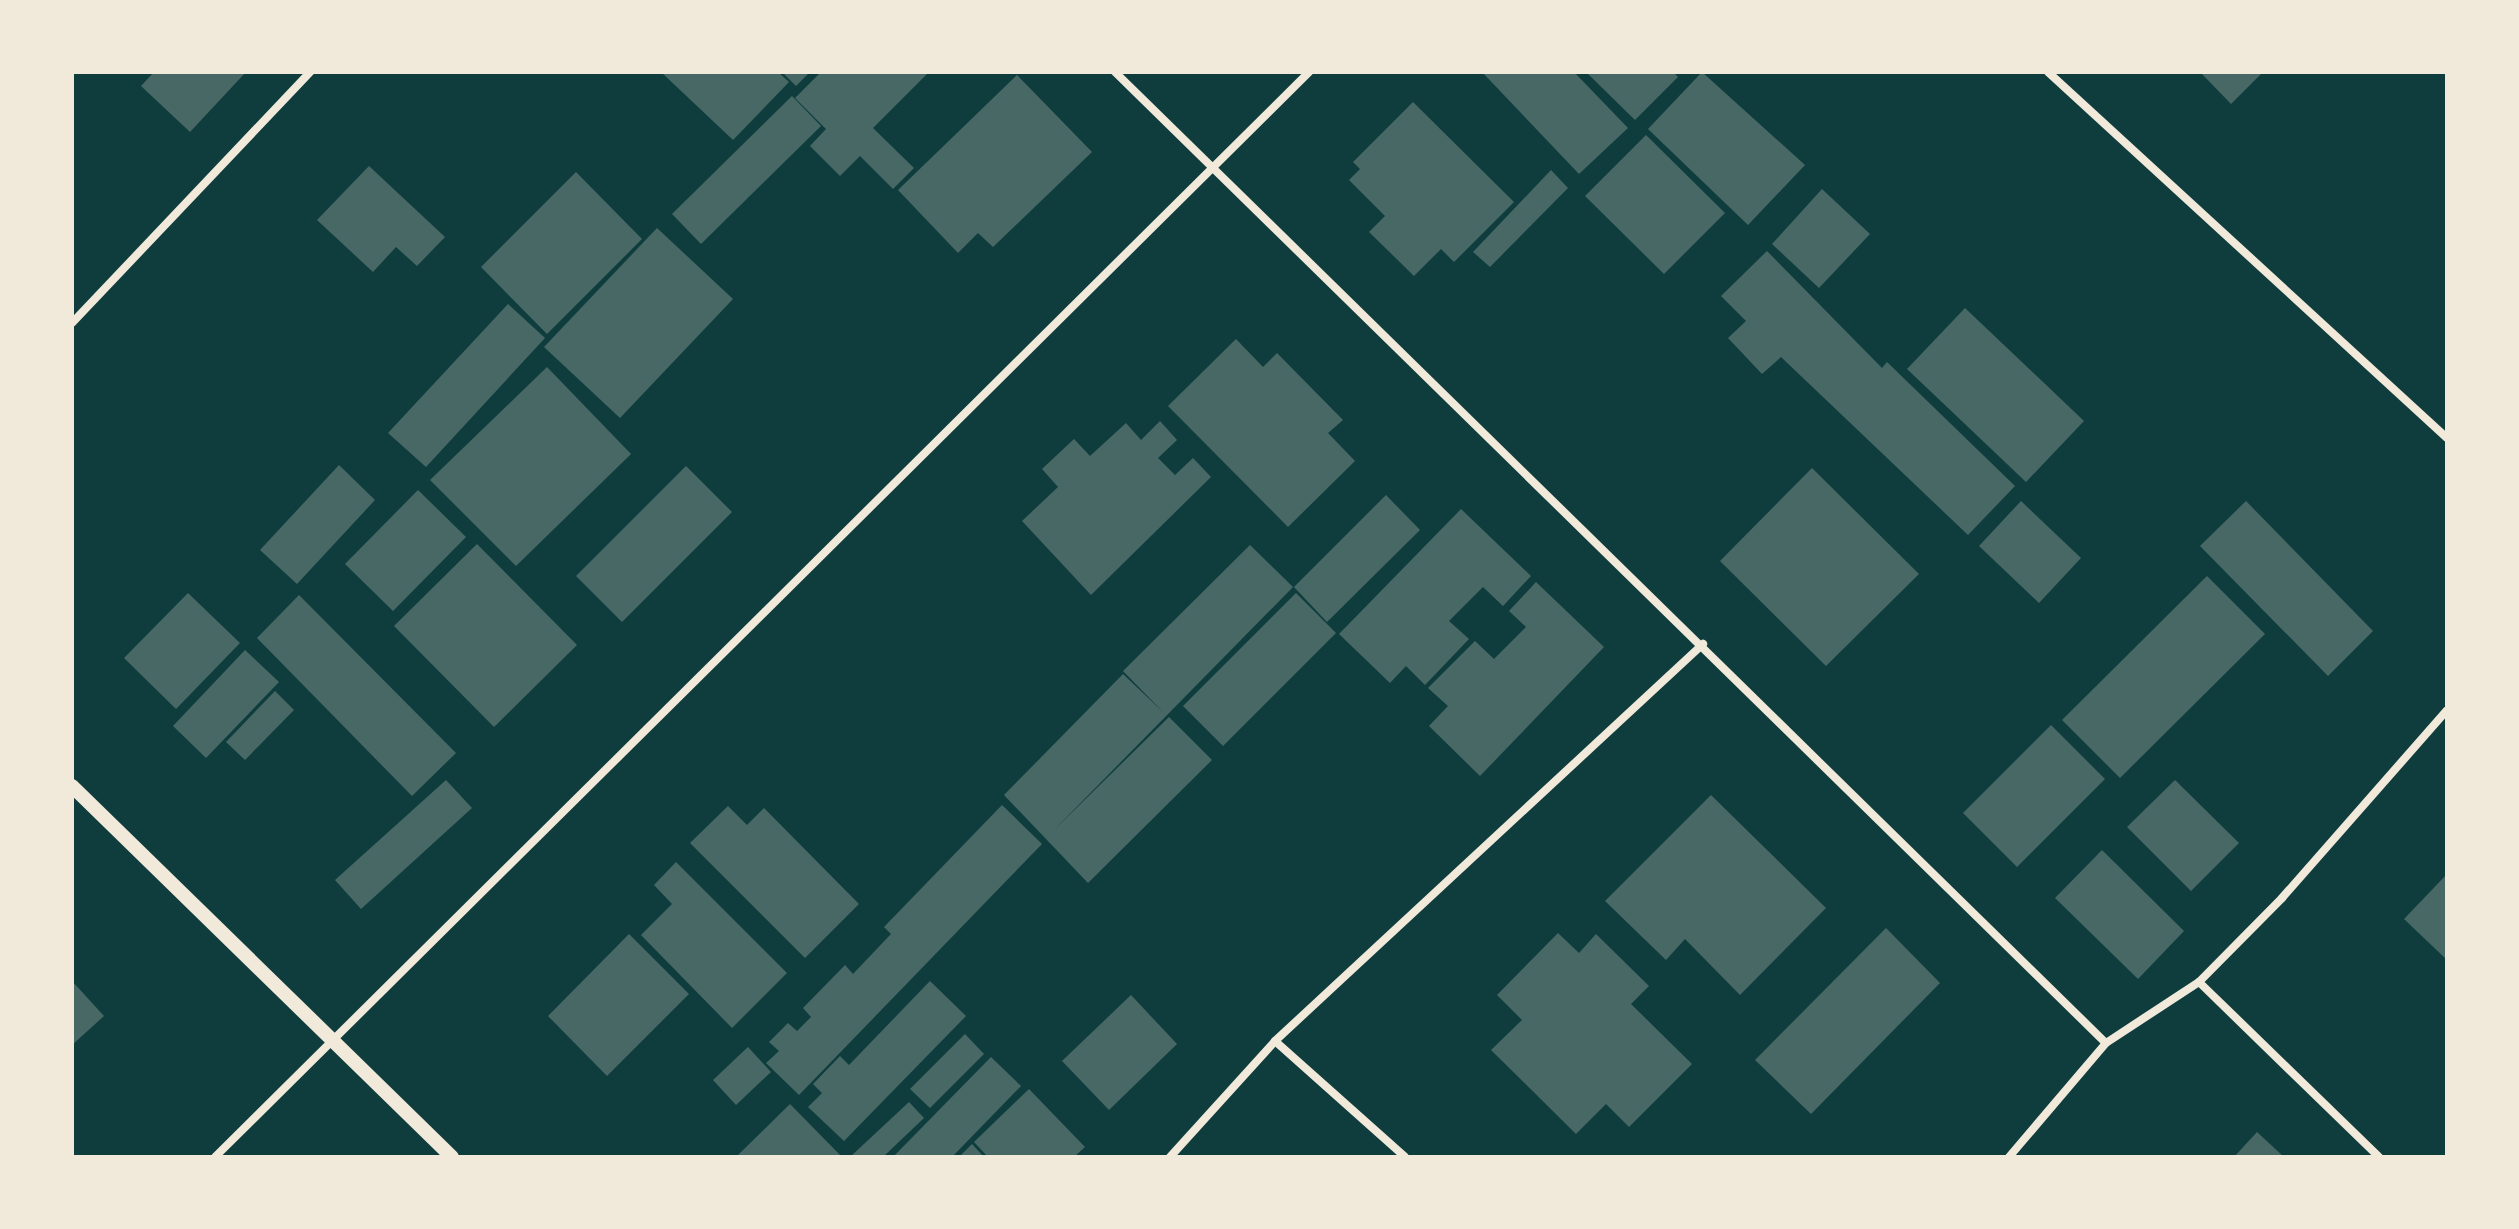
<!DOCTYPE html>
<style>
body{margin:0}
#map{position:relative;width:2519px;height:1229px;overflow:hidden;background:#0f3d3e;font-family:Lato,sans-serif}
div>[style]{position:absolute}
[style*='--x']{left:calc(var(--x)*1px);top:calc(var(--y)*1px);width:calc(var(--w)*1px);rotate:calc(var(--a)*1deg)}
.building>*{inset:0;background:#486865}
.minor>*{height:8px;margin:-4px;padding:0 4px;transform-origin:4px;border-radius:4px;background:#f1e9da}
.tertiary>*{height:14px;margin:-7px;padding:0 7px;transform-origin:7px;border-radius:7px;background:#f1e9da}
span{translate:-50% -50%;white-space:nowrap;text-align:center;line-height:1.15;-webkit-text-stroke:6px #f1e9da;paint-order:stroke}
.frame{position:absolute;inset:0;border:74px solid #f1e9da;pointer-events:none}
</style>
<div id="map">
<div class="building">
<div style="clip-path:polygon(154px 72px,246px 72px,190px 132px,141px 86px)"></div>
<div style="clip-path:polygon(661px 72px,778px 72px,789px 82px,733px 140px)"></div>
<div style="clip-path:polygon(782px 72px,810px 72px,796px 86px)"></div>
<div style="clip-path:polygon(821px 72px,929px 72px,873px 128px,914px 168px,893px 189px,860px 156px,840px 176px,810px 146px,826px 129px,795px 98px)"></div>
<div style="clip-path:polygon(1482px 72px,1574px 72px,1628px 128px,1579px 174px)"></div>
<div style="clip-path:polygon(1586px 72px,1673px 72px,1678px 77px,1635px 120px)"></div>
<div style="clip-path:polygon(1702px 72px,1805px 165px,1748px 225px,1648px 129px)"></div>
<div style="clip-path:polygon(2200px 72px,2263px 72px,2231px 104px)"></div>
<div style="clip-path:polygon(1017px 75px,1092px 152px,993px 247px,978px 233px,958px 253px,898px 190px)"></div>
<div style="clip-path:polygon(792px 96px,821px 126px,701px 244px,672px 214px)"></div>
<div style="clip-path:polygon(1413px 102px,1514px 202px,1454px 262px,1441px 249px,1414px 276px,1369px 232px,1385px 216px,1349px 180px,1360px 169px,1353px 162px)"></div>
<div style="clip-path:polygon(1646px 135px,1725px 213px,1664px 274px,1585px 196px)"></div>
<div style="clip-path:polygon(369px 166px,445px 237px,417px 266px,396px 247px,373px 272px,317px 220px)"></div>
<div style="clip-path:polygon(1551px 170px,1568px 188px,1490px 267px,1473px 252px)"></div>
<div style="clip-path:polygon(576px 172px,642px 239px,547px 334px,481px 267px)"></div>
<div style="clip-path:polygon(1822px 189px,1870px 234px,1819px 288px,1772px 244px)"></div>
<div style="clip-path:polygon(657px 228px,733px 299px,620px 418px,544px 347px)"></div>
<div style="clip-path:polygon(1767px 251px,1882px 368px,1887px 362px,2015px 486px,1968px 535px,1781px 357px,1762px 374px,1728px 338px,1746px 321px,1721px 296px)"></div>
<div style="clip-path:polygon(508px 304px,545px 338px,426px 467px,388px 433px)"></div>
<div style="clip-path:polygon(1965px 308px,2084px 421px,2026px 482px,1907px 369px)"></div>
<div style="clip-path:polygon(1236px 339px,1263px 367px,1277px 353px,1343px 420px,1328px 433px,1355px 461px,1288px 527px,1168px 406px)"></div>
<div style="clip-path:polygon(547px 367px,631px 454px,516px 566px,430px 480px)"></div>
<div style="clip-path:polygon(1160px 421px,1177px 440px,1158px 458px,1175px 475px,1193px 458px,1211px 477px,1091px 595px,1022px 521px,1058px 487px,1042px 469px,1074px 439px,1090px 456px,1126px 423px,1141px 440px)"></div>
<div style="clip-path:polygon(339px 465px,375px 500px,297px 584px,260px 550px)"></div>
<div style="clip-path:polygon(686px 466px,732px 512px,622px 622px,576px 576px)"></div>
<div style="clip-path:polygon(1812px 468px,1919px 574px,1826px 666px,1720px 561px)"></div>
<div style="clip-path:polygon(418px 490px,466px 537px,393px 611px,345px 564px)"></div>
<div style="clip-path:polygon(1386px 495px,1420px 530px,1327px 622px,1294px 587px)"></div>
<div style="clip-path:polygon(2021px 501px,2081px 558px,2039px 603px,1979px 546px)"></div>
<div style="clip-path:polygon(2246px 501px,2373px 631px,2328px 676px,2200px 546px)"></div>
<div style="clip-path:polygon(1461px 509px,1531px 576px,1503px 606px,1483px 587px,1449px 621px,1469px 639px,1425px 685px,1406px 666px,1390px 683px,1339px 634px)"></div>
<div style="clip-path:polygon(477px 544px,577px 645px,494px 727px,394px 626px)"></div>
<div style="clip-path:polygon(1250px 545px,1293px 587px,1054px 830px,1169px 717px,1212px 760px,1088px 883px,1004px 795px,1123px 674px,1163px 712px,1123px 671px)"></div>
<div style="clip-path:polygon(2207px 576px,2265px 634px,2120px 778px,2062px 720px)"></div>
<div style="clip-path:polygon(1536px 582px,1604px 647px,1480px 776px,1429px 726px,1448px 706px,1428px 688px,1475px 641px,1494px 659px,1526px 627px,1509px 611px)"></div>
<div style="clip-path:polygon(188px 593px,240px 643px,176px 709px,124px 658px)"></div>
<div style="clip-path:polygon(1296px 593px,1336px 633px,1223px 746px,1183px 706px)"></div>
<div style="clip-path:polygon(299px 595px,456px 753px,412px 796px,257px 638px)"></div>
<div style="clip-path:polygon(245px 650px,279px 682px,206px 758px,173px 726px)"></div>
<div style="clip-path:polygon(275px 691px,294px 710px,245px 760px,226px 742px)"></div>
<div style="clip-path:polygon(2051px 725px,2105px 779px,2017px 867px,1963px 813px)"></div>
<div style="clip-path:polygon(446px 780px,472px 808px,361px 909px,335px 880px)"></div>
<div style="clip-path:polygon(2175px 780px,2239px 843px,2191px 891px,2127px 827px)"></div>
<div style="clip-path:polygon(1711px 795px,1826px 908px,1740px 995px,1685px 939px,1666px 960px,1605px 901px)"></div>
<div style="clip-path:polygon(1002px 805px,1042px 844px,799px 1095px,766px 1063px,779px 1051px,769px 1042px,788px 1023px,797px 1031px,811px 1017px,803px 1008px,845px 965px,853px 974px,891px 934px,884px 927px)"></div>
<div style="clip-path:polygon(728px 806px,747px 825px,764px 808px,859px 904px,805px 958px,690px 843px)"></div>
<div style="clip-path:polygon(2102px 850px,2184px 931px,2138px 979px,2055px 898px)"></div>
<div style="clip-path:polygon(676px 862px,787px 973px,732px 1028px,641px 935px,672px 904px,654px 885px)"></div>
<div style="clip-path:polygon(2447px 874px,2447px 960px,2404px 919px)"></div>
<div style="clip-path:polygon(1886px 928px,1940px 983px,1811px 1114px,1755px 1060px)"></div>
<div style="clip-path:polygon(1558px 933px,1579px 953px,1596px 934px,1649px 986px,1631px 1004px,1692px 1064px,1629px 1127px,1606px 1104px,1576px 1134px,1491px 1050px,1522px 1020px,1497px 995px)"></div>
<div style="clip-path:polygon(629px 934px,689px 994px,607px 1076px,548px 1016px)"></div>
<div style="clip-path:polygon(72px 981px,104px 1016px,72px 1045px)"></div>
<div style="clip-path:polygon(930px 981px,966px 1016px,844px 1141px,808px 1107px,822px 1093px,813px 1084px,840px 1056px,849px 1065px)"></div>
<div style="clip-path:polygon(1131px 995px,1177px 1044px,1109px 1110px,1062px 1061px)"></div>
<div style="clip-path:polygon(965px 1034px,984px 1054px,930px 1108px,910px 1089px)"></div>
<div style="clip-path:polygon(748px 1047px,771px 1072px,736px 1105px,713px 1080px)"></div>
<div style="clip-path:polygon(991px 1057px,1021px 1086px,952px 1157px,893px 1157px)"></div>
<div style="clip-path:polygon(1029px 1089px,1085px 1147px,1074px 1157px,988px 1157px,974px 1142px)"></div>
<div style="clip-path:polygon(909px 1102px,924px 1118px,883px 1157px,850px 1157px)"></div>
<div style="clip-path:polygon(790px 1104px,840px 1155px,736px 1157px)"></div>
<div style="clip-path:polygon(2257px 1132px,2284px 1157px,2234px 1157px)"></div>
<div style="clip-path:polygon(972px 1144px,984px 1157px,959px 1157px)"></div>
</div>
<div class="minor">
<div style="--x:1115;--y:72;--w:1387;--a:44.42"></div>
<div style="--x:2048;--y:72;--w:541;--a:42.53"></div>
<div style="--x:72;--y:323;--w:346;--a:-46.5"></div>
<div style="--x:2199;--y:982;--w:251;--a:44.2"></div>
<div style="--x:1275;--y:1041;--w:174;--a:41.7"></div>
<div style="--x:215;--y:1157;--w:1541;--a:-44.76"></div>
<div style="--x:1170;--y:1157;--w:156;--a:-47.8"></div>
<div style="--x:1275;--y:1041;--w:584;--a:-42.85"></div>
<div style="--x:2009;--y:1157;--w:150;--a:-49.6"></div>
<div style="--x:2106;--y:1043;--w:111;--a:-33.3"></div>
<div style="--x:2199;--y:982;--w:118;--a:-45.3"></div>
<div style="--x:2282;--y:898;--w:250;--a:-48.7"></div>
</div>
<div class="tertiary">
<div style="--x:72;--y:786;--w:531;--a:44.31"></div>
</div>
<div class="frame"></div>
</div>
